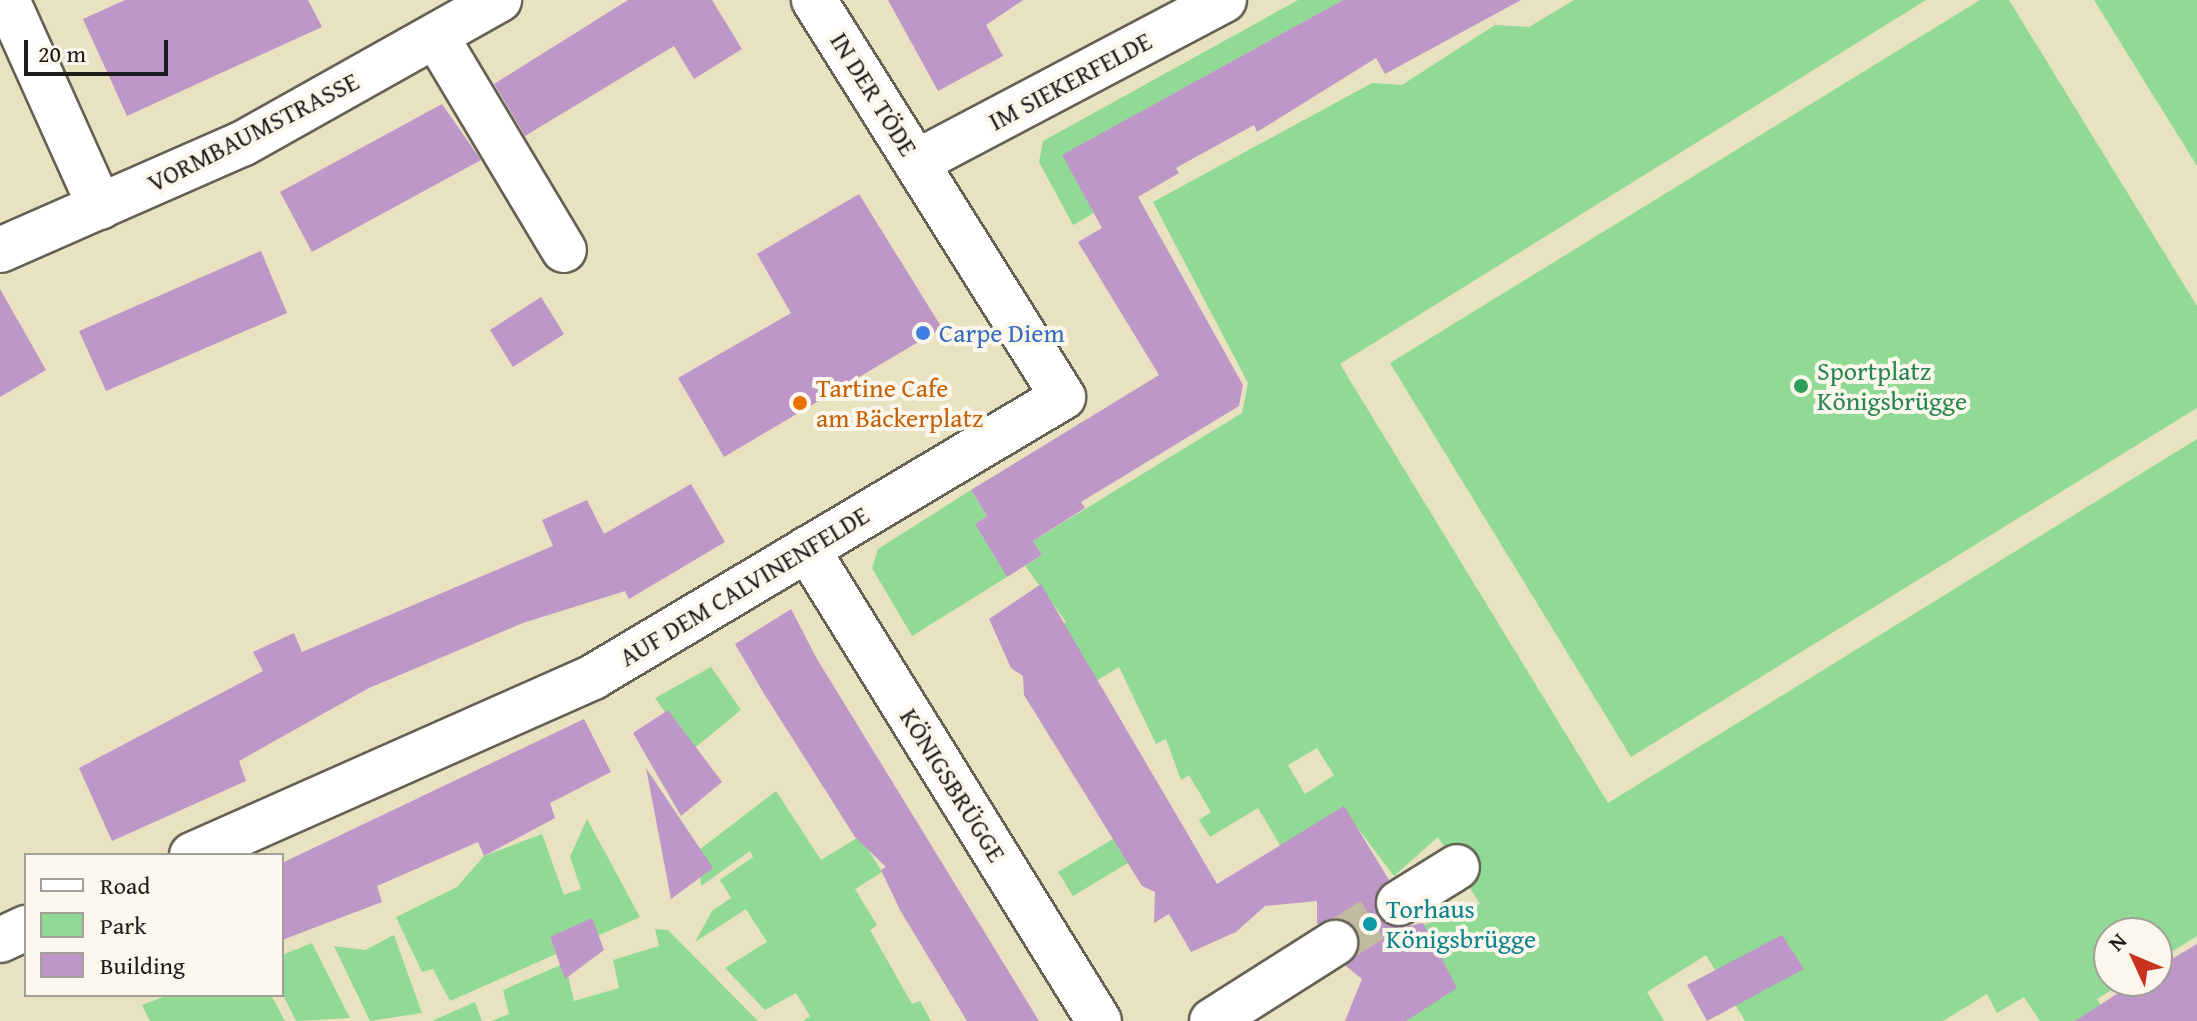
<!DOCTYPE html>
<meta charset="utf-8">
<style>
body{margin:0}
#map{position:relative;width:2197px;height:1021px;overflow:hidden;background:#e9e2c0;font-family:"Gentium Book Plus",serif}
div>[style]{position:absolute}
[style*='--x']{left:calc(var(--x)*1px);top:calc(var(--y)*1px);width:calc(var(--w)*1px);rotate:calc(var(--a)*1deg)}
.green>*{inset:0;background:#90da95}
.building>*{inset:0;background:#be97c8}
.minor-tunnel>*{height:44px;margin-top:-22px;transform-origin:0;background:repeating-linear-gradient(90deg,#c0ba9f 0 44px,transparent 0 66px)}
.roads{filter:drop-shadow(2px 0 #646155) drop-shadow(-2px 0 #646155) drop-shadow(0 2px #646155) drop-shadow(0 -2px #646155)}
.minor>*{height:44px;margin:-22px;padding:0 22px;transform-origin:22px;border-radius:22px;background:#fff}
.dots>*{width:22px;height:22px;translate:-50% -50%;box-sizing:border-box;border:4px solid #fbf7ec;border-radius:50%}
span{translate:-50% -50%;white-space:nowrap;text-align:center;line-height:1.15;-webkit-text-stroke:8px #fbf7ec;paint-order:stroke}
.street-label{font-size:26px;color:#1c1c1c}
.shop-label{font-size:26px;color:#366cbe}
.left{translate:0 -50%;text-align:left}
.leisure-label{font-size:26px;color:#27864d}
.food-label{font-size:26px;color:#c56008}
.culture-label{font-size:26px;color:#0d838f}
.legend{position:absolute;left:24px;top:853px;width:260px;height:144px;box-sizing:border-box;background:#fbf7ec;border:2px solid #a29f99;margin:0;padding:10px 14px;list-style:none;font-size:24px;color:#1c1c1c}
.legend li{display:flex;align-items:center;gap:16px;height:40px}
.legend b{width:40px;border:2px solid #a29f99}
.north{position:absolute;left:2093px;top:917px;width:80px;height:80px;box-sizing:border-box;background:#fbf7ec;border:2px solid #a29f99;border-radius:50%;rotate:314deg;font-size:22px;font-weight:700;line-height:32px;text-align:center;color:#1c1c1c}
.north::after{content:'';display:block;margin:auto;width:28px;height:36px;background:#c8321e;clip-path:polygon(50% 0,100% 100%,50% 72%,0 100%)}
.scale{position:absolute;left:24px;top:40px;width:144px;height:36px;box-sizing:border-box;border:4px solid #1c1c1c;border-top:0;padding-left:10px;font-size:24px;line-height:28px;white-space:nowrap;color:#1c1c1c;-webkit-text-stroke:6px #fbf7ec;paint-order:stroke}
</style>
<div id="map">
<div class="green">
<div style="clip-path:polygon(1298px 0,1343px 0,1063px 155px,1094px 213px,1073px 225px,1039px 162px,1043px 141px)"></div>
<div style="clip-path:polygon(evenodd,1574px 0,1926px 0,1340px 364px,1608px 803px,2197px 439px,2197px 936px,2157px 961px,2157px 933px,2109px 933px,2109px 981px,2125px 981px,2097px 999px,2111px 1021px,2040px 1021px,2024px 997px,1997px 1013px,1987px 994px,1943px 1021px,1745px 1021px,1706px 955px,1647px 992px,1664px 1021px,1406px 1021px,1424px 925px,1480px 904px,1438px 837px,1394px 876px,1350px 818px,1287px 857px,1258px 808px,1210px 837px,1199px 820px,1211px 812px,1189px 775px,1181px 780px,1166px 739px,1156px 744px,1119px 667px,1088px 686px,1061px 626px,1066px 622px,1025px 566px,1042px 555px,1033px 541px,1242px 413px,1248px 383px,1153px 202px,1372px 83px,1402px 85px,1495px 25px,1529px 27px,1574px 0,1317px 748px,1334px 775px,1305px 794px,1288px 765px,1317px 748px)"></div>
<div style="clip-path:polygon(1980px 0,2009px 0,2197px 306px,2197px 408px,1631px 757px,1390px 363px)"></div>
<div style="clip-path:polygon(2094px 0,2197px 0,2197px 166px)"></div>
<div style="clip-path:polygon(971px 490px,987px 516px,975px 524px,1007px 577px,912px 636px,872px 568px,878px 549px)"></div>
<div style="clip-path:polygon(711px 667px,741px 710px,692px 750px,655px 698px)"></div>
<div style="clip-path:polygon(776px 791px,821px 860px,860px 836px,882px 872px,855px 889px,877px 925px,870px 930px,912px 1004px,920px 1001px,931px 1021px,803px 1021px,810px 1016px,796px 993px,765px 1010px,725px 968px,767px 942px,746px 909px,695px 942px,712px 911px,731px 898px,720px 880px,753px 857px,750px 851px,701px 886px,699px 850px)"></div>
<div style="clip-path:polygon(587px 819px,640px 917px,581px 943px,550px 937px,556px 954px,450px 1001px,433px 969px,422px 972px,396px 917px,457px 887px,484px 856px,542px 834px,564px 895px,581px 889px,570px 857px)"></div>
<div style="clip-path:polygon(1113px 839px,1128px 863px,1073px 896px,1058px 872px)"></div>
<div style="clip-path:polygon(655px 929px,668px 930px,758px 1021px,491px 1021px,509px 1014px,503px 990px,565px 963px,574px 1001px,619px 988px,613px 960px,659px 946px)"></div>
<div style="clip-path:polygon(394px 935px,422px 1013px,370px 1021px,334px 946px,365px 950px)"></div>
<div style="clip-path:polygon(312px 943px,350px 1018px,296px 1021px,282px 993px,282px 955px)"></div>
<div style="clip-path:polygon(168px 995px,271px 995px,285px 1021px,150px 1021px,142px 1005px)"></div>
<div style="clip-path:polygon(475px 1002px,482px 1021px,433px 1021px,434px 1020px)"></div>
</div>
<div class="building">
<div style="clip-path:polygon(125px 0,308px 0,322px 27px,127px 116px,83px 19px)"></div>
<div style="clip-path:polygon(628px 0,712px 0,742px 49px,694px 79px,674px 46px,525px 136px,494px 84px)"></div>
<div style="clip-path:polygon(888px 0,1023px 0,986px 25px,1003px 56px,938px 91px)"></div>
<div style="clip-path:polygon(1343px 0,1521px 0,1385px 74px,1376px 58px,1257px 132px,1254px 125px,1176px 168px,1179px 173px,1138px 197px,1243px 385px,1239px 406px,1081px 502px,1085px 508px,1033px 541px,1042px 555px,1007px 577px,975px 524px,987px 516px,971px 490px,1159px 375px,1078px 242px,1102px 228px,1062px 155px)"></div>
<div style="clip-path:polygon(442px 104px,481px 160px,312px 252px,280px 192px)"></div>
<div style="clip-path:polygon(859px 194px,942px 328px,724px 457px,678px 378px,791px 313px,757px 254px)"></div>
<div style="clip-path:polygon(261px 251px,287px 313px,106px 391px,79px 331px)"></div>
<div style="clip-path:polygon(0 289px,46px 370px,0 397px)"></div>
<div style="clip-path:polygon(541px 297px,564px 334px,513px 367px,490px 330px)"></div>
<div style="clip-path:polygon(691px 484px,725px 542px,629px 599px,625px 591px,523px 623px,369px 688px,239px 761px,246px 781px,112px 841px,79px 768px,263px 671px,253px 652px,294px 633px,302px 652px,553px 546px,542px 520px,587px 500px,604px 534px)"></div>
<div style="clip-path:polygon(1041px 584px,1217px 884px,1344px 806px,1389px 880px,1377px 892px,1377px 915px,1399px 928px,1423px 923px,1457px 988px,1406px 1021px,1345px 1021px,1362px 979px,1346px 966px,1360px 941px,1346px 921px,1317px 924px,1317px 901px,1265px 906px,1236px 932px,1191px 952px,1169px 914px,1154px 923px,1155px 892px,1142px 886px,1024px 695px,1023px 676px,1011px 668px,989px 619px)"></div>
<div style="clip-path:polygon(791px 609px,817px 659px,1039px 1021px,967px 1021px,900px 910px,881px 870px,886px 867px,855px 837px,763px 692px,735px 644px)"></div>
<div style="clip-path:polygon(668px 710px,722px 782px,681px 816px,633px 733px)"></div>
<div style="clip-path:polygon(584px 719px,611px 772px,550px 803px,555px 818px,484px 856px,478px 842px,377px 886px,382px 902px,282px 940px,282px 863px)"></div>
<div style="clip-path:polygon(646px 768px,713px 868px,671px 899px)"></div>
<div style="clip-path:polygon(592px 918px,604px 950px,565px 979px,550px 937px)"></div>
<div style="clip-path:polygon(1782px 935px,1804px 969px,1707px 1021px,1687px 985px)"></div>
<div style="clip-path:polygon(2197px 944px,2197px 1021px,2075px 1021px,2137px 981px,2157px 981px,2157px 968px)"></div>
</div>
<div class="minor-tunnel">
<div style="--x:1335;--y:943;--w:75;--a:-32"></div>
</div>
<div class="roads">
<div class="minor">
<div style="--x:7;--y:0;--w:227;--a:65.8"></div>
<div style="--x:437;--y:38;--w:247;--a:59.1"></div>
<div style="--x:917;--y:162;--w:347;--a:-27.8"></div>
<div style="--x:0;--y:250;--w:264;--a:-23.7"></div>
<div style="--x:242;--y:144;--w:295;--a:-29.3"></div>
<div style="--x:807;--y:549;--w:555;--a:58.26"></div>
<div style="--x:192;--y:855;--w:439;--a:-23.9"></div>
<div style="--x:593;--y:677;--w:547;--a:-30.78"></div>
<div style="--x:1063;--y:397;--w:469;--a:-122.1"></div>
<div style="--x:1399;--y:903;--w:68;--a:-31.8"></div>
<div style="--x:0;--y:940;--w:29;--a:-25"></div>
<div style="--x:1212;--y:1021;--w:146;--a:-32.4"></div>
</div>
</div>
<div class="dots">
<div style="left:923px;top:333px;background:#3f7fe0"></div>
<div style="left:1801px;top:386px;background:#2e9e5b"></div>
<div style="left:800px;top:403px;background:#e8710a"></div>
<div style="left:1370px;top:924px;background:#0f9aa8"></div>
</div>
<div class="street-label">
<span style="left:1070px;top:81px;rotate:-28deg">IM SIEKERFELDE</span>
<span style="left:874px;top:94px;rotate:58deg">IN DER TÖDE</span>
<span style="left:253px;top:132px;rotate:-27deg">VORMBAUMSTRASSE</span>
<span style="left:744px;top:586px;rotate:-31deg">AUF DEM CALVINENFELDE</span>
<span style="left:953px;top:785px;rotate:58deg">KÖNIGSBRÜGGE</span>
</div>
<div class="shop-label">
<span class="left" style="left:939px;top:333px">Carpe Diem</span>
</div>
<div class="leisure-label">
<span class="left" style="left:1817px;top:386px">Sportplatz<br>Königsbrügge</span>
</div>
<div class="food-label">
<span class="left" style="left:816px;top:403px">Tartine Cafe<br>am Bäckerplatz</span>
</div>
<div class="culture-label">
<span class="left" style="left:1386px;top:924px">Torhaus<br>Königsbrügge</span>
</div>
<ul class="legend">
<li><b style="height:10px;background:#fff"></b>Road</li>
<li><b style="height:22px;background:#90da95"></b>Park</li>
<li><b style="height:22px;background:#be97c8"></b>Building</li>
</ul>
<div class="north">N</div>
<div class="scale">20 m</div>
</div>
